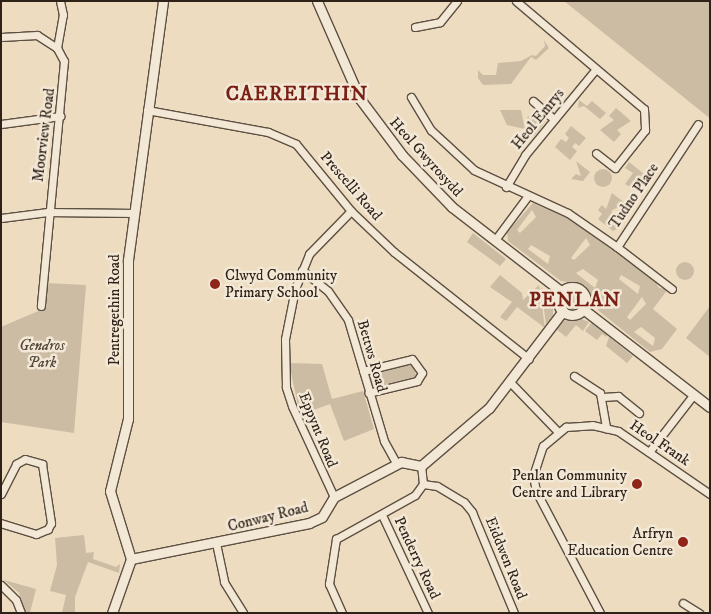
<!DOCTYPE html>
<style>
body{margin:0}
#map{position:relative;width:711px;height:614px;overflow:hidden;background:#eddcc0;font-family:"IM FELL DW Pica",serif}
div>[style]{position:absolute}
[style*='--x']{left:calc(var(--x)*1px);top:calc(var(--y)*1px);width:calc(var(--w)*1px);rotate:calc(var(--a)*1deg)}
.green>*{inset:0;background:#ccbca3}
.round{border-radius:50%}
.roads{filter:drop-shadow(1px 0 #5d5042) drop-shadow(-1px 0 #5d5042) drop-shadow(0 1px #5d5042) drop-shadow(0 -1px #5d5042)}
.minor>*{height:7px;margin:-3.5px;padding:0 3.5px;transform-origin:3.5px;border-radius:3.5px;background:#f3e8d6}
.tertiary>*{height:9px;margin:-4.5px;padding:0 4.5px;transform-origin:4.5px;border-radius:4.5px;background:#f3e8d6}
.tertiary>.ring{margin:-4.5px;padding:0;box-sizing:content-box;background:none;border:9px solid #f3e8d6;border-radius:50%}
.dots>*{width:14px;height:14px;translate:-50% -50%;box-sizing:border-box;border:2px solid #f3e8d6;border-radius:50%}
span{translate:-50% -50%;white-space:nowrap;text-align:center;line-height:1.15;-webkit-text-stroke:5px #f3e8d6;paint-order:stroke}
.street-label{font-size:15px;color:#2d2118}
.poi-label{font-size:15px;color:#2d2118}
.left{translate:0 -50%;text-align:left}
.right{translate:-100% -50%;text-align:right}
.park-label{font-size:15px;color:#55483b;font-style:italic}
.district-label{font-size:20px;color:#7a1f14;font-weight:700;letter-spacing:1px}
.frame{position:absolute;inset:0;border:2px solid #2d2118;pointer-events:none}
</style>
<div id="map">
<div class="green">
<div style="clip-path:polygon(564px 1px,710px 1px,710px 118px,707px 116px)"></div>
<div style="clip-path:polygon(544px 40px,549px 48px,536px 60px,531px 57px,511px 84px,483px 85px,478px 78px,478px 70px,483px 75px,496px 75px,498px 63px,521px 61px,532px 55px,536px 56px,545px 46px)"></div>
<div style="clip-path:polygon(579px 100px,587px 106px,592px 101px,606px 113px,600px 119px,584px 106px,578px 108px)"></div>
<div style="clip-path:polygon(616px 108px,631px 121px,617px 130px,621px 134px,614px 142px,600px 130px,614px 120px,609px 116px)"></div>
<div style="clip-path:polygon(535px 109px,544px 114px,546px 121px,534px 136px,527px 130px,527px 118px)"></div>
<div style="clip-path:polygon(500px 110px,521px 110px,525px 129px,507px 125px)"></div>
<div style="clip-path:polygon(571px 126px,586px 138px,579px 146px,575px 143px,572px 147px,577px 151px,570px 160px,555px 147px,561px 139px,566px 142px,569px 138px,565px 134px)"></div>
<div style="clip-path:polygon(576px 161px,590px 172px,583px 181px,571px 179px,576px 174px,581px 176px)"></div>
<div style="clip-path:polygon(629px 162px,648px 177px,641px 185px,637px 181px,634px 189px,625px 184px,633px 173px,625px 168px)"></div>
<div class="round" style="left:594px;top:169px;width:18px;height:18px"></div>
<div style="clip-path:polygon(612px 193px,625px 203px,611px 211px,615px 215px,610px 221px,619px 228px,613px 231px,598px 219px,602px 214px,598px 210px,602px 205px,606px 209px)"></div>
<div style="clip-path:polygon(evenodd,533px 203px,582px 224px,655px 280px,659px 288px,668px 289px,653px 309px,677px 329px,662px 349px,650px 352px,599px 311px,585px 285px,561px 281px,508px 241px,507px 232px,533px 203px,532px 210px,536px 217px,520px 233px,517px 230px,532px 210px,533px 203px,586px 238px,590px 245px,574px 260px,571px 258px,586px 238px,533px 203px,531px 245px,550px 256px,548px 264px,528px 249px,531px 245px,533px 203px,583px 269px,598px 280px,595px 288px,576px 273px,583px 269px,533px 203px,621px 275px,640px 286px,638px 294px,619px 279px,621px 275px,533px 203px,642px 297px,646px 304px,630px 320px,627px 317px,642px 297px,533px 203px,641px 327px,655px 338px,653px 346px,634px 332px,641px 327px)"></div>
<div style="clip-path:polygon(473px 233px,506px 259px,500px 266px,467px 242px)"></div>
<div class="round" style="left:676px;top:262px;width:18px;height:18px"></div>
<div style="clip-path:polygon(500px 275px,522px 293px,523px 300px,539px 285px,545px 328px,517px 307px,506px 321px,500px 317px,512px 302px,490px 287px)"></div>
<div style="clip-path:polygon(46px 283px,86px 285px,74px 433px,1px 422px,1px 327px,43px 309px)"></div>
<div style="clip-path:polygon(541px 287px,553px 304px,553px 315px,546px 325px)"></div>
<div class="round" style="left:562px;top:290px;width:20px;height:20px"></div>
<div style="clip-path:polygon(710px 306px,710px 357px,686px 338px)"></div>
<div style="clip-path:polygon(579px 318px,589px 322px,583px 331px,576px 325px,566px 337px,556px 329px,562px 321px)"></div>
<div style="clip-path:polygon(591px 323px,607px 335px,606px 337px,602px 334px,597px 340px,585px 331px)"></div>
<div style="clip-path:polygon(609px 337px,633px 356px,627px 363px,606px 346px)"></div>
<div style="clip-path:polygon(414px 362px,416px 377px,372px 387px,369px 372px)"></div>
<div style="clip-path:polygon(289px 363px,322px 364px,332px 399px,363px 391px,374px 429px,344px 441px,330px 404px,300px 415px)"></div>
<div style="clip-path:polygon(84px 535px,86px 553px,94px 552px,93px 559px,116px 567px,120px 564px,119px 573px,88px 562px,75px 597px,75px 613px,62px 613px,66px 595px,50px 591px,57px 565px,55px 538px)"></div>
<div style="clip-path:polygon(4px 580px,36px 589px,30px 613px,26px 613px,19px 593px)"></div>
</div>
<div class="roads">
<div class="minor">
<div style="--x:516;--y:1;--w:167;--a:40.2"></div>
<div style="--x:644;--y:109;--w:21;--a:87"></div>
<div style="--x:645;--y:130;--w:48;--a:128.3"></div>
<div style="--x:615;--y:168;--w:24;--a:-142"></div>
<div style="--x:415;--y:27;--w:25;--a:-11"></div>
<div style="--x:440;--y:22;--w:27;--a:-51"></div>
<div style="--x:1;--y:37;--w:36;--a:-3"></div>
<div style="--x:37;--y:35;--w:24;--a:33"></div>
<div style="--x:57;--y:48;--w:15;--a:62"></div>
<div style="--x:64;--y:61;--w:246;--a:95.4"></div>
<div style="--x:57;--y:48;--w:34;--a:-80"></div>
<div style="--x:63;--y:15;--w:14;--a:-102"></div>
<div style="--x:411;--y:97;--w:39;--a:59"></div>
<div style="--x:431;--y:130;--w:59;--a:42.9"></div>
<div style="--x:474;--y:170;--w:103;--a:24.6"></div>
<div style="--x:568;--y:213;--w:60;--a:34.8"></div>
<div style="--x:617;--y:247;--w:147;--a:-56.6"></div>
<div style="--x:533;--y:101;--w:28;--a:41"></div>
<div style="--x:147;--y:110;--w:123;--a:10.3"></div>
<div style="--x:268;--y:132;--w:30;--a:23"></div>
<div style="--x:296;--y:144;--w:87;--a:50.6"></div>
<div style="--x:351;--y:211;--w:59;--a:43.6"></div>
<div style="--x:394;--y:252;--w:172;--a:38.4"></div>
<div style="--x:1;--y:124;--w:60;--a:-7.7"></div>
<div style="--x:506;--y:187;--w:37;--a:-59"></div>
<div style="--x:525;--y:155;--w:110;--a:-50.5"></div>
<div style="--x:1;--y:218;--w:47;--a:-7.3"></div>
<div style="--x:48;--y:212;--w:85;--a:0.7"></div>
<div style="--x:495;--y:240;--w:54;--a:-53.3"></div>
<div style="--x:617;--y:247;--w:69;--a:37.4"></div>
<div style="--x:302;--y:270;--w:33;--a:39"></div>
<div style="--x:328;--y:291;--w:35;--a:55"></div>
<div style="--x:348;--y:320;--w:126;--a:73.4"></div>
<div style="--x:384;--y:441;--w:26;--a:61"></div>
<div style="--x:363;--y:371;--w:50;--a:-13.8"></div>
<div style="--x:412;--y:359;--w:17;--a:54"></div>
<div style="--x:422;--y:373;--w:9;--a:122"></div>
<div style="--x:417;--y:381;--w:50;--a:166.2"></div>
<div style="--x:574;--y:376;--w:31;--a:33"></div>
<div style="--x:600;--y:393;--w:36;--a:80"></div>
<div style="--x:509;--y:381;--w:71;--a:46.1"></div>
<div style="--x:603;--y:397;--w:15;--a:-4"></div>
<div style="--x:618;--y:396;--w:27;--a:39"></div>
<div style="--x:649;--y:452;--w:73;--a:-52.2"></div>
<div style="--x:423;--y:484;--w:14;--a:8"></div>
<div style="--x:437;--y:486;--w:31;--a:31"></div>
<div style="--x:464;--y:502;--w:13;--a:51"></div>
<div style="--x:472;--y:512;--w:109;--a:67.4"></div>
<div style="--x:1;--y:494;--w:34;--a:-63"></div>
<div style="--x:16;--y:464;--w:10;--a:-29"></div>
<div style="--x:25;--y:459;--w:18;--a:16"></div>
<div style="--x:42;--y:464;--w:60;--a:81.3"></div>
<div style="--x:51;--y:523;--w:7;--a:117"></div>
<div style="--x:48;--y:529;--w:13;--a:157"></div>
<div style="--x:36;--y:534;--w:37;--a:-163"></div>
<div style="--x:334;--y:497;--w:100;--a:-114.8"></div>
<div style="--x:292;--y:406;--w:20;--a:-108"></div>
<div style="--x:286;--y:387;--w:48;--a:-91.2"></div>
<div style="--x:285;--y:339;--w:51;--a:-78.7"></div>
<div style="--x:295;--y:289;--w:38;--a:-68"></div>
<div style="--x:309;--y:254;--w:60;--a:-45.7"></div>
<div style="--x:382;--y:515;--w:108;--a:64.9"></div>
<div style="--x:216;--y:543;--w:40;--a:78"></div>
<div style="--x:224;--y:582;--w:36;--a:58"></div>
<div style="--x:1;--y:585;--w:21;--a:45"></div>
<div style="--x:16;--y:600;--w:14;--a:69"></div>
<div style="--x:683;--y:603;--w:19;--a:32"></div>
<div style="--x:342;--y:613;--w:32;--a:-114"></div>
<div style="--x:329;--y:584;--w:46;--a:-81.2"></div>
<div style="--x:336;--y:539;--w:90;--a:-29.1"></div>
<div style="--x:415;--y:495;--w:14;--a:-54"></div>
<div style="--x:423;--y:484;--w:18;--a:-96"></div>
<div style="--x:600;--y:613;--w:138;--a:-117.7"></div>
<div style="--x:536;--y:491;--w:15;--a:-101"></div>
<div style="--x:533;--y:476;--w:32;--a:-72"></div>
<div style="--x:543;--y:446;--w:30;--a:-40"></div>
<div style="--x:566;--y:427;--w:26;--a:-4"></div>
<div style="--x:592;--y:425;--w:27;--a:13"></div>
<div style="--x:618;--y:431;--w:112;--a:34.4"></div>
</div>
<div class="tertiary">
<div style="--x:317;--y:1;--w:107;--a:66.3"></div>
<div style="--x:360;--y:99;--w:70;--a:53.1"></div>
<div style="--x:402;--y:155;--w:72;--a:46.1"></div>
<div style="--x:452;--y:207;--w:139;--a:37.7"></div>
<div class="ring" style="left:558px;top:287px;width:19px;height:19px"></div>
<div style="--x:583;--y:309;--w:160;--a:37.7"></div>
<div style="--x:131;--y:559;--w:182;--a:-11.4"></div>
<div style="--x:309;--y:523;--w:14;--a:-25"></div>
<div style="--x:322;--y:517;--w:23;--a:-59"></div>
<div style="--x:334;--y:497;--w:76;--a:-27.6"></div>
<div style="--x:401;--y:462;--w:20;--a:11"></div>
<div style="--x:421;--y:466;--w:89;--a:-40.5"></div>
<div style="--x:489;--y:408;--w:122;--a:-52.7"></div>
<div style="--x:112;--y:613;--w:57;--a:-70.6"></div>
<div style="--x:131;--y:559;--w:71;--a:-107.2"></div>
<div style="--x:110;--y:491;--w:74;--a:-76"></div>
<div style="--x:128;--y:419;--w:159;--a:-90"></div>
<div style="--x:128;--y:260;--w:261;--a:-82.3"></div>
</div>
</div>
<div class="dots">
<div style="left:215px;top:284px;background:#8f2418"></div>
<div style="left:637px;top:484px;background:#8f2418"></div>
<div style="left:683px;top:542px;background:#8f2418"></div>
</div>
<div class="street-label">
<span style="left:538px;top:119px;rotate:-51deg">Heol Emrys</span>
<span style="left:44px;top:135px;rotate:-83deg">Moorview Road</span>
<span style="left:426px;top:157px;rotate:48deg">Heol Gwyrosydd</span>
<span style="left:351px;top:186px;rotate:49deg">Prescelli Road</span>
<span style="left:634px;top:196px;rotate:-56deg">Tudno Place</span>
<span style="left:115px;top:310px;rotate:-90deg">Pentregethin Road</span>
<span style="left:372px;top:356px;rotate:74deg">Bettws Road</span>
<span style="left:318px;top:430px;rotate:68deg">Eppynt Road</span>
<span style="left:660px;top:443px;rotate:34deg">Heol Frank</span>
<span style="left:268px;top:517px;rotate:-14deg">Conway Road</span>
<span style="left:417px;top:558px;rotate:65deg">Penderry Road</span>
<span style="left:506px;top:558px;rotate:68deg">Eiddwen Road</span>
</div>
<div class="poi-label">
<span class="left" style="left:225px;top:284px">Clwyd Community<br>Primary School</span>
<span class="right" style="left:627px;top:484px">Penlan Community<br>Centre and Library</span>
<span class="right" style="left:673px;top:542px">Arfryn<br>Education Centre</span>
</div>
<div class="park-label">
<span style="left:42px;top:354px">Gendros<br>Park</span>
</div>
<div class="district-label">
<span style="left:297px;top:94px">CAEREITHIN</span>
<span style="left:575px;top:300px">PENLAN</span>
</div>
<div class="frame"></div>
</div>
